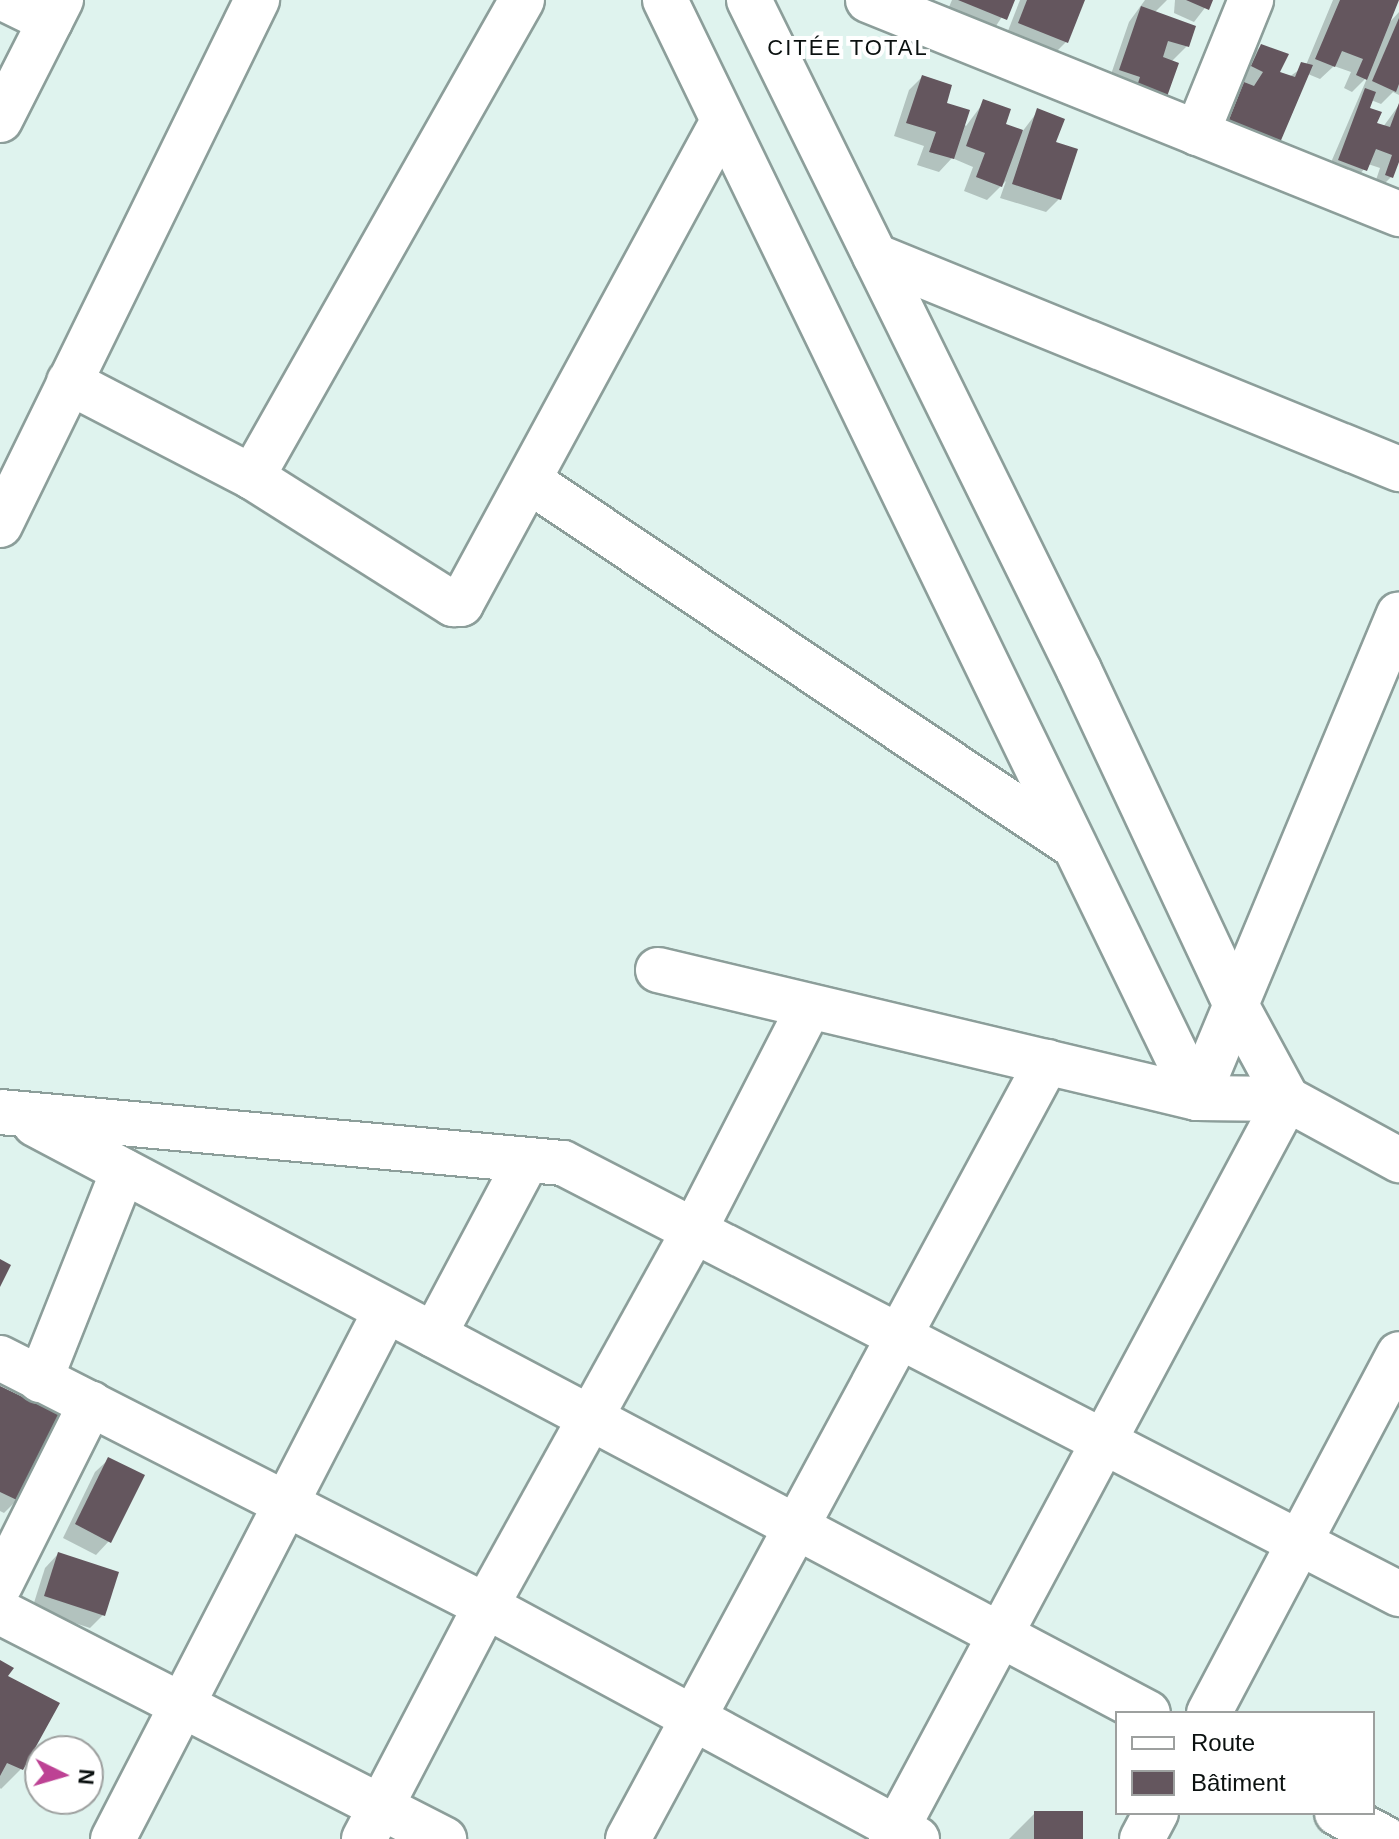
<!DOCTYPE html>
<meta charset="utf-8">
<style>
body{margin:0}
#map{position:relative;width:1399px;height:1839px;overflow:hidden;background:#dff3ee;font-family:Helvetica,sans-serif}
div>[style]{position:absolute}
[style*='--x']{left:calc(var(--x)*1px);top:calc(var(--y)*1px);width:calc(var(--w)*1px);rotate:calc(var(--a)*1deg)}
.shadow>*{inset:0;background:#0003}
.building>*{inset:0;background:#64565e}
.roads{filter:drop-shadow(2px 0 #8c9e9a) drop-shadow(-2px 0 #8c9e9a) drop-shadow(0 2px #8c9e9a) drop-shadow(0 -2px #8c9e9a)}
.street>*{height:44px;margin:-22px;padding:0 22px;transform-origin:22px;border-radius:22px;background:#fff}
span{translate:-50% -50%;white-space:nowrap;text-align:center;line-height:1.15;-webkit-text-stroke:8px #fff;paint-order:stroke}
.neighbourhood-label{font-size:22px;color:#0b1110;letter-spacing:2px}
.legend{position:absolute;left:1115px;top:1711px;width:260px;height:104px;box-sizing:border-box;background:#fff;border:2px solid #9da09f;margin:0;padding:10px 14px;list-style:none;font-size:24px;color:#0b1110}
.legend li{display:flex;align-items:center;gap:16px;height:40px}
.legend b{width:40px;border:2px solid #9da09f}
.north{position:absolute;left:24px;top:1735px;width:80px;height:80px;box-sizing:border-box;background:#fff;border:2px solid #9da09f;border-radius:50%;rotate:95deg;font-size:22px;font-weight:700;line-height:32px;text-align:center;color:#0b1110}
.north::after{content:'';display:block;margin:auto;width:28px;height:36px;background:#bd4294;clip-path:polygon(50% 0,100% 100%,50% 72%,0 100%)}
</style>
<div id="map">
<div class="shadow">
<div style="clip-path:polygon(952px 0,1013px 0,992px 32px,946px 14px)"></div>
<div style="clip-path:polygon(1020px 0,1083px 0,1066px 42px,1053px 55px,1006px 36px)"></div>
<div style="clip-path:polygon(1145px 0,1167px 0,1154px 13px,1187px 46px,1171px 62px,1163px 104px,1108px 83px,1129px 22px)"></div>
<div style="clip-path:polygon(1175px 0,1211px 0,1194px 22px,1174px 13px)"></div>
<div style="clip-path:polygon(1333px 0,1393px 0,1389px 23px,1399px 12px,1399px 95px,1393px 92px,1381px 104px,1371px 100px,1368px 109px,1375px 124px,1383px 127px,1399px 105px,1399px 156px,1391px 177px,1378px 190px,1373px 189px,1380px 168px,1368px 164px,1352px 184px,1326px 174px,1368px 76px,1352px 92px,1344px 88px,1351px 72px,1334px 66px,1320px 79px,1308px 74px,1215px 138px,1231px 97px,1246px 83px,1239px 80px,1248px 59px,1261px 46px,1278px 73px,1289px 77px,1306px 65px)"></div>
<div style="clip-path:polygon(922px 77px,966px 126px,984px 102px,1003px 125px,1022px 132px,1038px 111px,1059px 199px,1046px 212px,1000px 198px,1006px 181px,987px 200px,964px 191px,973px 167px,952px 158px,939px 172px,917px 165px,924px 146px,894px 136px,909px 90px)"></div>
<div style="clip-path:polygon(0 1388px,17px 1500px,4px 1513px,0 1511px)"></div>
<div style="clip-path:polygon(109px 1459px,109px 1541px,96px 1555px,63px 1538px,95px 1472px)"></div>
<div style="clip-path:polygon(58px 1554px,103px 1615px,90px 1628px,32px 1609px,45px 1568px)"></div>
<div style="clip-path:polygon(0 1662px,21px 1769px,1px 1789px,0 1788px)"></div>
<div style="clip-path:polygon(1035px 1813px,1081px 1839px,1009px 1839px)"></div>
</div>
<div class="building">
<div style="clip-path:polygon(958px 0,1015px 0,1007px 20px)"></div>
<div style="clip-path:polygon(1027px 0,1085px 0,1068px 43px,1018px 23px)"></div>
<div style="clip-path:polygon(1186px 0,1213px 0,1209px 10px)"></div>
<div style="clip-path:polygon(1340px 0,1399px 0,1367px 80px,1356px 75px,1363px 59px,1342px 51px,1335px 67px,1315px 59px)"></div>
<div style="clip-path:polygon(1141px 6px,1196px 26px,1189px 47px,1168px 41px,1163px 57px,1179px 63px,1164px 105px,1134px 95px,1140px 77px,1119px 70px)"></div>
<div style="clip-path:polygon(1399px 18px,1399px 84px,1396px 92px,1372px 81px)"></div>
<div style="clip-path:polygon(1261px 44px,1289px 54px,1280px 72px,1295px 77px,1301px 62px,1313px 65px,1279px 145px,1227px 125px,1244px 82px,1254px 86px,1263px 72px,1251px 66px)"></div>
<div style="clip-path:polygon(922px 75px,952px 85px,947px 103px,970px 110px,954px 159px,929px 152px,936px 132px,906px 123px)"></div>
<div style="clip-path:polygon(1365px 88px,1376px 92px,1370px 108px,1382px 112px,1377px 123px,1390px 127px,1399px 103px,1399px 162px,1393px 178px,1385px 175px,1392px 155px,1376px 149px,1367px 171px,1338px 160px)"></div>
<div style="clip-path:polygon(983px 99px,1011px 109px,1006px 124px,1023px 130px,1002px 187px,976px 177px,985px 153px,966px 146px)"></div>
<div style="clip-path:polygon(1037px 108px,1065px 119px,1056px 142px,1078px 149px,1061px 200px,1012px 184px)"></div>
<div style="clip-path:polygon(0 1259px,11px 1265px,0 1287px)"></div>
<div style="clip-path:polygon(0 1386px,60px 1415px,19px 1501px,0 1492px)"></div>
<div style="clip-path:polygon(108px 1457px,145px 1475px,111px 1543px,75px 1524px)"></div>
<div style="clip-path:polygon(58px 1552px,119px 1572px,105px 1616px,44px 1596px)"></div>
<div style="clip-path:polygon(0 1660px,14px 1668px,8px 1676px,60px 1703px,23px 1770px,7px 1763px,0 1776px)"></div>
<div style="clip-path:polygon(1034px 1811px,1083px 1811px,1083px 1839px,1034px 1839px)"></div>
</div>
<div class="roads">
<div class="street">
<div style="--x:7;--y:0;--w:48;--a:26"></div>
<div style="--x:665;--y:0;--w:1220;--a:64.15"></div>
<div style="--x:749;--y:0;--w:747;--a:63.78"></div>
<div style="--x:1079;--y:670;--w:370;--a:64.9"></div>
<div style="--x:1236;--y:1005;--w:107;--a:61.5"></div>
<div style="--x:868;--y:0;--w:573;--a:21.95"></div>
<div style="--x:0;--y:120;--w:135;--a:-63.1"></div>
<div style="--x:1197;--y:133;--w:144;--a:-67.9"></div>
<div style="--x:875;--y:256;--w:566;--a:22.12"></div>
<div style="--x:69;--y:382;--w:206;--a:27.4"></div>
<div style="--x:252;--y:477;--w:238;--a:32.3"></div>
<div style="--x:453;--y:604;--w:8;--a:0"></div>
<div style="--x:461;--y:604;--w:549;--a:-61.52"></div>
<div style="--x:252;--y:477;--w:548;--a:-60.49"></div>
<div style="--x:531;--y:482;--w:654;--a:33.84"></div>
<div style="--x:0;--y:525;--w:585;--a:-63.92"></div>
<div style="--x:658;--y:970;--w:554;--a:13.36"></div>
<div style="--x:1197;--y:1098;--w:90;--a:0.6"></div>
<div style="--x:1287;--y:1099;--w:128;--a:28.6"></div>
<div style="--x:1197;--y:1098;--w:524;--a:-67.35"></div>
<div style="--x:0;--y:1112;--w:565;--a:5.18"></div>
<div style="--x:563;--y:1163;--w:941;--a:27.27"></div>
<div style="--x:35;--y:1124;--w:1259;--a:27.89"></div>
<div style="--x:434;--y:1335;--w:198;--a:-62"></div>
<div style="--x:0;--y:1358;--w:546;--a:27.03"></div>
<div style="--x:486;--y:1606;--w:490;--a:28.4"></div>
<div style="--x:40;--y:1380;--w:225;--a:-68.3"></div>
<div style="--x:0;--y:1585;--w:203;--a:-63.4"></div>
<div style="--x:0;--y:1612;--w:499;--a:27.1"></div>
<div style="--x:1209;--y:1713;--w:406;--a:-62.1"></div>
<div style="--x:1337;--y:1813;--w:55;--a:28"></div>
<div style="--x:113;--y:1839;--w:593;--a:-62.7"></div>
<div style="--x:364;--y:1839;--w:263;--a:-62.4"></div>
<div style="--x:486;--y:1606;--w:429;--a:-61"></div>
<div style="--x:694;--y:1231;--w:250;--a:-62.8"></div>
<div style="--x:628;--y:1839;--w:883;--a:-61.66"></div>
<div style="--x:891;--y:1839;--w:839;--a:-61.85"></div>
<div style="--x:1142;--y:1839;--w:30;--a:-62"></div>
</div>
</div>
<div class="neighbourhood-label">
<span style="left:848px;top:48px">CITÉE TOTAL</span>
</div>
<ul class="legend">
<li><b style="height:10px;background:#fff"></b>Route</li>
<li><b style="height:22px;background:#64565e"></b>Bâtiment</li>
</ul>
<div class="north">N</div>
</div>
